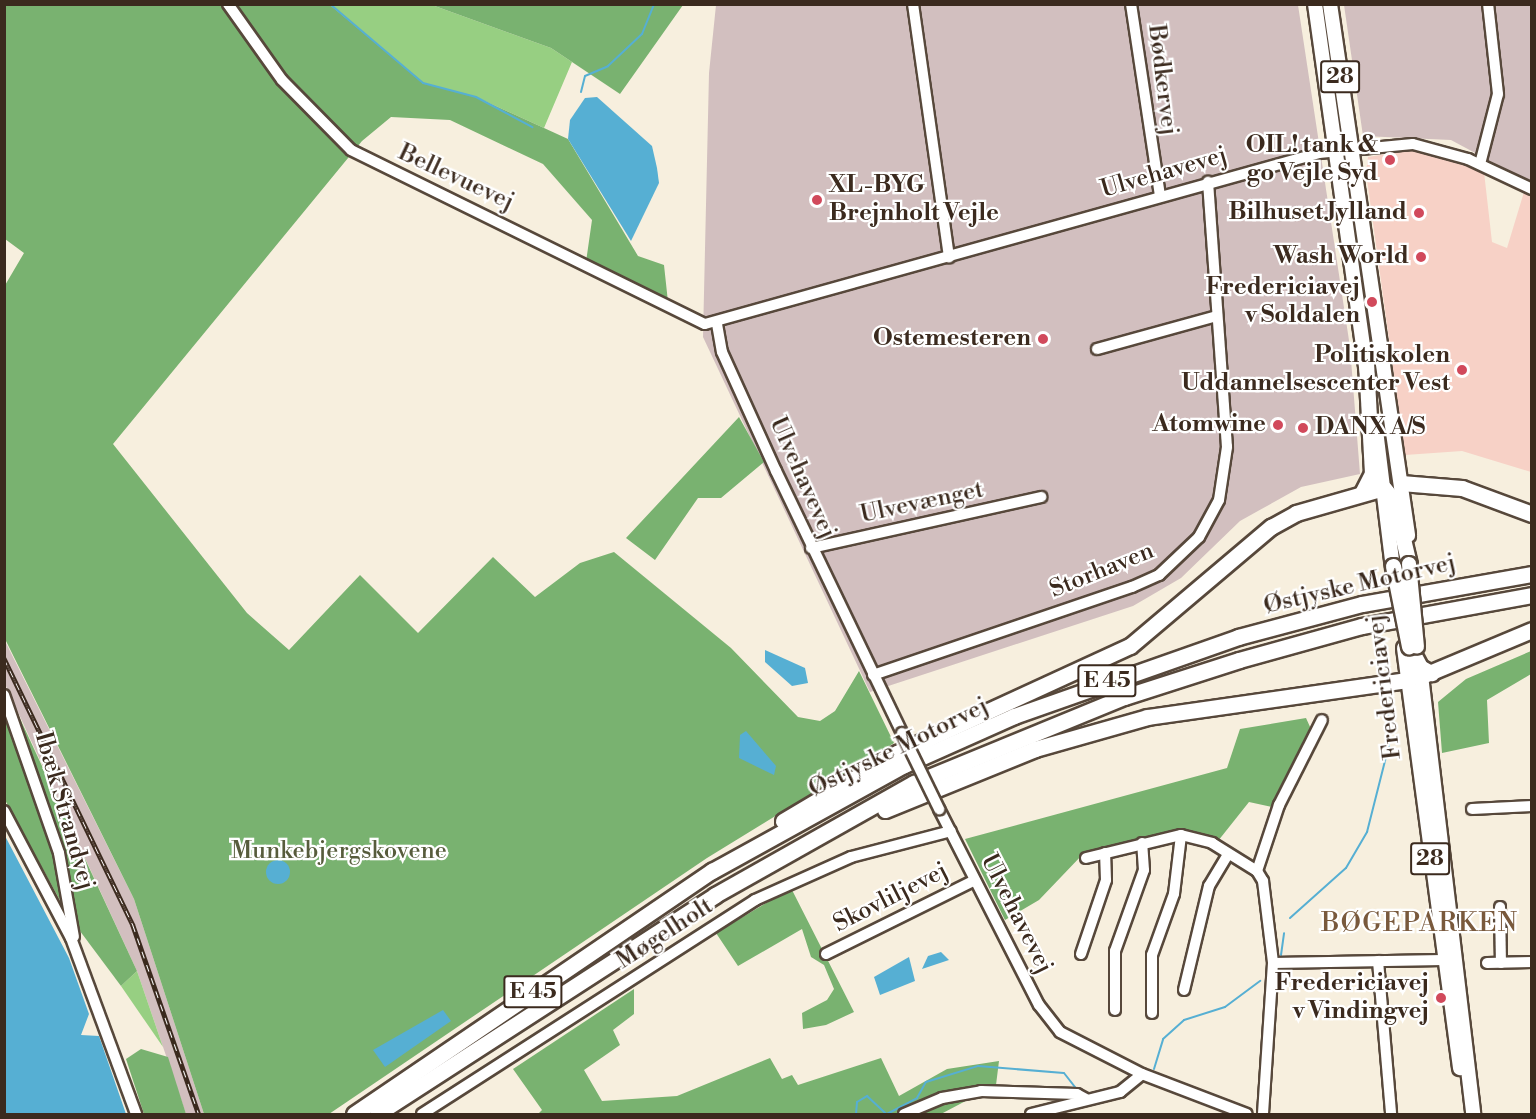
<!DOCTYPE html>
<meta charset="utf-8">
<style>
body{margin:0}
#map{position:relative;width:1536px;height:1119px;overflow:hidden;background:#f7efde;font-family:"Libre Bodoni",serif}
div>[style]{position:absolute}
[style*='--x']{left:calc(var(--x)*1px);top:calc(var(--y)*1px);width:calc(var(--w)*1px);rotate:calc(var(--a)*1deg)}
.built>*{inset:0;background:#f7d1c6}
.industrial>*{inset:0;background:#d2bfbf}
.green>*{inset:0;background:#97cf82}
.forest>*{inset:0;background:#79b270}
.water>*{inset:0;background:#56afd3}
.round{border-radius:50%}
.stream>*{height:2px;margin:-1px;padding:0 1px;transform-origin:1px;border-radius:1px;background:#56afd3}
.roads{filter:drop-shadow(2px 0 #57483b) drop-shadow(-2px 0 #57483b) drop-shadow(0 2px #57483b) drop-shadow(0 -2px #57483b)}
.minor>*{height:10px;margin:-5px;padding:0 5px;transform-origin:5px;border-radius:5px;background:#fff}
.major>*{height:14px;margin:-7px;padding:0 7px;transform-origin:7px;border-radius:7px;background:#fff}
.highway>*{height:15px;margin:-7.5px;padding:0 7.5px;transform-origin:7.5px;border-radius:7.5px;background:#fff}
.rail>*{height:4.5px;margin-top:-2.25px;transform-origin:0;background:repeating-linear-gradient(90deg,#fff 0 7px,#3b2a1e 0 14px);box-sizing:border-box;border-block:2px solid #3b2a1e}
.bridges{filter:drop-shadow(2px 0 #57483b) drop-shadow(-2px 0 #57483b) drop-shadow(0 2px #57483b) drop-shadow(0 -2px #57483b)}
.minor-bridge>*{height:10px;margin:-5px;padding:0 5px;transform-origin:5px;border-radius:5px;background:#fff}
.major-bridge>*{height:14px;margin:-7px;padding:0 7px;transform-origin:7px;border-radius:7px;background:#fff}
.highway-bridge>*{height:15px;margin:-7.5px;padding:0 7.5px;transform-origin:7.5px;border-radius:7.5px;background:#fff}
.dots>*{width:16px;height:16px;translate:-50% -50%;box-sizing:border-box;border:3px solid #fff;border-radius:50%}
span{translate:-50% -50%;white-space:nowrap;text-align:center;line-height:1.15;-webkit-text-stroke:4.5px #fff;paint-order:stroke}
.shield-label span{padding:2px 4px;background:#fff;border:2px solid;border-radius:4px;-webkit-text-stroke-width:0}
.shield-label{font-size:22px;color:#3b2a1e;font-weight:700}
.street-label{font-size:24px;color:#3b2a1e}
.poi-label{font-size:24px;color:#3b2a1e;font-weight:700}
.right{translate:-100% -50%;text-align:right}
.left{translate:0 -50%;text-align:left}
.park-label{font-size:24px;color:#575c3c}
.neighbourhood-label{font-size:26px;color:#79593c;letter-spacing:1.5px}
.frame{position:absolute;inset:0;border:6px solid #3b2a1e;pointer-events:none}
</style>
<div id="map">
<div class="built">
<div style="clip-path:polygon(1412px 150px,1451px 157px,1484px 172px,1492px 242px,1507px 248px,1524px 192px,1531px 195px,1531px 472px,1462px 451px,1405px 455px,1366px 172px,1368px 157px)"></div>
</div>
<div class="industrial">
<div style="clip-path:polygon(716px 5px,1298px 5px,1350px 347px,1360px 474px,1301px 487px,1240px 521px,1181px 578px,1133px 606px,870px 692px,703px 337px,709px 73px)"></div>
<div style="clip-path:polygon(1344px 5px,1531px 5px,1531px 183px,1451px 140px,1363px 136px)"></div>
<div style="clip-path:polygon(4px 639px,134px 899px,204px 1114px,186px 1114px,137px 971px,5px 684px)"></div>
</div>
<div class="green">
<div style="clip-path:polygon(330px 5px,432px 5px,551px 48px,572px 62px,544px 128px,476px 97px,423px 83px)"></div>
<div style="clip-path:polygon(137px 971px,163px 1047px,121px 986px)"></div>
</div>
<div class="forest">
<div style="clip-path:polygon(5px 5px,330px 5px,424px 83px,476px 97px,568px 139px,638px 256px,664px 265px,668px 302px,586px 262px,592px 220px,543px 164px,450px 120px,391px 117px,362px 141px,113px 444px,247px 613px,289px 650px,360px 575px,418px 633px,493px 557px,535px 597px,580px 563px,614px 552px,731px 648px,798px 717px,820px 721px,835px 711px,859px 671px,894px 743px,707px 858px,329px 1114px,204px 1114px,134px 899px,5px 639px,4px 287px,24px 253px,5px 239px)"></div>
<div style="clip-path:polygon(432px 5px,683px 5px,620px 94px,551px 48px)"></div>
<div style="clip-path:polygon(739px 417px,764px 462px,721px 498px,698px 498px,655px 560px,626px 538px)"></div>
<div style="clip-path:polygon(1531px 651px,1531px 674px,1487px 700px,1489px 743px,1442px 753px,1438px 702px,1466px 679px)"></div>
<div style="clip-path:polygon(4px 684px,137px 971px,121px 986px,68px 915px,5px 800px)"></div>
<div style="clip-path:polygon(1306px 718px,1311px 729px,1297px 786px,1272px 807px,1249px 802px,1218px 841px,1194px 832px,1161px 834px,1083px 854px,1039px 900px,1005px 920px,965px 839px,1227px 768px,1240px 729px)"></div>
<div style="clip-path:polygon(791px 888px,854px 1012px,826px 1025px,803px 1029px,802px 1013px,827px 1000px,834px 989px,824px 965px,811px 957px,802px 929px,738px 966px,716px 933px)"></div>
<div style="clip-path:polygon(634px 989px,634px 1014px,613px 1030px,620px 1045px,584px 1070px,602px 1101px,677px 1096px,770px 1058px,782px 1079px,792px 1075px,798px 1085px,881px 1058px,899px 1096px,947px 1069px,999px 1061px,996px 1085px,941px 1114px,538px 1114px,542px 1110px,513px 1069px)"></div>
<div style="clip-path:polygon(141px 1049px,168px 1057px,186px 1114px,144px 1114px,126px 1059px)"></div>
</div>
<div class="water">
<div style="clip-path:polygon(597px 97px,652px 146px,657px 168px,659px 183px,631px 241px,568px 139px,570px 120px,585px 98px)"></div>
<div style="clip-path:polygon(765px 650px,805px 668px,808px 683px,792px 686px,765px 662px)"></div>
<div style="clip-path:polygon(746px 731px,776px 766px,774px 775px,739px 758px,740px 735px)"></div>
<div style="clip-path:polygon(4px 834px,69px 958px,89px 1014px,81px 1035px,99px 1036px,126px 1114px,5px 1114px)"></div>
<div class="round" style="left:266px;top:860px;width:24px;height:24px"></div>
<div style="clip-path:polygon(941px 952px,949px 960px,922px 969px,928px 956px)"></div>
<div style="clip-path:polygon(909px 957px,915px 981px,880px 995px,874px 977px)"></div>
<div style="clip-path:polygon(443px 1010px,451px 1021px,385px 1067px,373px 1050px)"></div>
</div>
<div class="stream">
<div style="--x:330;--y:4;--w:122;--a:40.3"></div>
<div style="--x:423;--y:83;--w:55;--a:14.8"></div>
<div style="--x:476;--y:97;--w:64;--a:28.2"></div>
<div style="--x:581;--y:92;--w:16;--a:-76"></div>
<div style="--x:585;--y:76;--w:25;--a:-23"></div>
<div style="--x:608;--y:66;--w:47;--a:-43.3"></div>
<div style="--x:642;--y:34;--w:32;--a:-68"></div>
<div style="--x:1290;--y:918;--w:75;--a:-41.8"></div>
<div style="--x:1346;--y:868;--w:42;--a:-59.7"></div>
<div style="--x:1367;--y:832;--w:90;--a:-75.8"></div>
<div style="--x:1389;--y:745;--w:44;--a:-91.3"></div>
<div style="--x:1281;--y:955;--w:22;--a:-82"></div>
<div style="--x:1154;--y:1069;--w:31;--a:-73"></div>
<div style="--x:1163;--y:1039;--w:28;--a:-42"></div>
<div style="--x:1184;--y:1020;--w:43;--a:-17.6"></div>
<div style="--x:1225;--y:1007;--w:44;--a:-36.6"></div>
<div style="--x:856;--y:1114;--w:12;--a:-85"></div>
<div style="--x:857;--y:1102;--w:12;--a:-31"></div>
<div style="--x:867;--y:1096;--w:26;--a:43"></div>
<div style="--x:887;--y:1114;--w:34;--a:-28"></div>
<div style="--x:917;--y:1098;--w:18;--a:-61"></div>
<div style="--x:926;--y:1082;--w:54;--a:-17.1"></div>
<div style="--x:978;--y:1066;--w:86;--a:4.7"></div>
<div style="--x:1064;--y:1073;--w:23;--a:52"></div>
</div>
<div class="roads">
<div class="minor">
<div style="--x:228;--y:4;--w:93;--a:54.6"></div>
<div style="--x:282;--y:80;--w:98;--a:45.4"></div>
<div style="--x:351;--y:150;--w:394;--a:26.2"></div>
<div style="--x:705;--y:324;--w:637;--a:-15.56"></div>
<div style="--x:1319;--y:153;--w:94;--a:-5.5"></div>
<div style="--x:1413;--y:144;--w:57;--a:15.3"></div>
<div style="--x:1468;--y:159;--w:71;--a:25.1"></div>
<div style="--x:913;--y:4;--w:256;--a:81.9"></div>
<div style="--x:1131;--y:4;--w:194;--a:81.4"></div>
<div style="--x:1480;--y:164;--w:72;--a:-75.6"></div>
<div style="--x:1498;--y:94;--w:91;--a:-96.3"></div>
<div style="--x:717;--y:324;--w:28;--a:80"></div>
<div style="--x:722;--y:352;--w:131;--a:65.6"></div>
<div style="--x:776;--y:471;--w:291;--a:64.3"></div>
<div style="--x:1097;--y:349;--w:124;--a:-15.4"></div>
<div style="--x:811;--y:548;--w:236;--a:-12.5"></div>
<div style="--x:873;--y:675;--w:274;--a:-18.8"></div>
<div style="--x:1132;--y:587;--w:30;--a:-24"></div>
<div style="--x:1159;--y:575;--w:55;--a:-43.5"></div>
<div style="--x:1199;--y:537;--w:42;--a:-61.6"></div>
<div style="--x:1219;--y:500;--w:54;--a:-81.4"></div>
<div style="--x:1227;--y:447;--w:266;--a:-94.1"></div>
<div style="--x:4;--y:695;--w:167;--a:70.8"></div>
<div style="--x:59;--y:853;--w:85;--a:79.9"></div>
<div style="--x:939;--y:809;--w:220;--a:63"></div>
<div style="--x:1039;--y:1005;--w:34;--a:52"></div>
<div style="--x:1060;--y:1032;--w:92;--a:27.1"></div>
<div style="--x:1142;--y:1074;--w:112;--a:20.9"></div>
<div style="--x:1472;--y:809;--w:60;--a:-2.9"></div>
<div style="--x:4;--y:811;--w:144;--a:62.2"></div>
<div style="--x:71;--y:938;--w:188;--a:69.7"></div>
<div style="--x:1086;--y:858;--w:98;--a:-13.6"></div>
<div style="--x:1181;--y:835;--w:32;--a:14"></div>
<div style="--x:1212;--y:843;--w:53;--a:31.9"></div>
<div style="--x:1257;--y:871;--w:12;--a:59"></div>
<div style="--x:1263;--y:881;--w:83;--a:83"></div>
<div style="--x:1273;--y:963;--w:151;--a:93.8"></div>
<div style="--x:1257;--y:871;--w:70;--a:-71.6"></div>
<div style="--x:1279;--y:805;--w:95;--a:-63.2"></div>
<div style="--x:1500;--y:907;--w:56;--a:89"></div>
<div style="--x:826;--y:954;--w:166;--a:-26.4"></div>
<div style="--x:1081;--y:954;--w:78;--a:-71.3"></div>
<div style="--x:1106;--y:880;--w:27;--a:-92"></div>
<div style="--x:1378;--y:961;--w:154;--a:85.1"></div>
<div style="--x:1273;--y:963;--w:170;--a:-1"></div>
<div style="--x:1487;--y:963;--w:45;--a:-1.3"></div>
<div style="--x:1184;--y:990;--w:107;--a:-76.5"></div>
<div style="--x:1209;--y:886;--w:37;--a:-59"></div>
<div style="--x:1115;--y:1010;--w:59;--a:-90"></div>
<div style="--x:1115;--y:951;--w:86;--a:-70.3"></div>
<div style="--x:1144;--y:870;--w:27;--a:-94"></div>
<div style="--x:1152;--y:1013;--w:58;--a:-90"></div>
<div style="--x:1152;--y:955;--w:65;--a:-70.2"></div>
<div style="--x:1174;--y:894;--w:59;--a:-83.2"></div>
<div style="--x:422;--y:1114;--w:396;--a:-32.7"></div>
<div style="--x:755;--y:900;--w:105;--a:-24.1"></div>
<div style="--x:851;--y:857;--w:103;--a:-14.6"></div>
<div style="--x:904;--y:1114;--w:41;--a:-22.8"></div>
<div style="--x:942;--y:1098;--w:40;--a:-10"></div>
<div style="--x:981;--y:1091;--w:96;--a:1.8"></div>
<div style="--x:1077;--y:1094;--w:10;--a:29"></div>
<div style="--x:1031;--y:1114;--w:92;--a:-13.9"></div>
<div style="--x:1120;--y:1092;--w:28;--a:-39"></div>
</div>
<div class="major">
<div style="--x:1315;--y:4;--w:372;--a:82"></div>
<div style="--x:1330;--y:4;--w:537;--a:81.64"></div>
<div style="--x:1376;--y:430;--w:148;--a:83"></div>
<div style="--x:1404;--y:648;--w:424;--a:82.4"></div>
<div style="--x:1420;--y:667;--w:450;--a:83.2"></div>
</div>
<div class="highway">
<div style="--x:1401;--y:483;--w:61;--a:4.7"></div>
<div style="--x:1462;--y:488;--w:75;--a:20.4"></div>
<div style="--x:1362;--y:493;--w:22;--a:-63"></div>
<div style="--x:1372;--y:473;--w:112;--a:-93.1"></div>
<div style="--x:1409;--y:646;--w:24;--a:62"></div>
<div style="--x:1420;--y:667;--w:13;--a:29"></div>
<div style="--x:1422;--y:676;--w:119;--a:-22.7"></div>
<div style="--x:885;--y:810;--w:162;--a:-22.1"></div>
<div style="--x:1035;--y:749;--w:116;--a:-15.9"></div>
<div style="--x:1147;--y:717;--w:264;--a:-8.1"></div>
<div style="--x:783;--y:821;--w:133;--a:-30.8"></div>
<div style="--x:897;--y:753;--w:256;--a:-24.7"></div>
<div style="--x:1130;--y:646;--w:185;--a:-40.2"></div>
<div style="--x:1271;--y:527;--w:29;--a:-29"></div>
<div style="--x:1296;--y:513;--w:91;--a:-15.9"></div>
<div style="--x:1384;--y:488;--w:16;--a:52"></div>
<div style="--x:1394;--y:501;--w:65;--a:76.6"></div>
<div style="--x:354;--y:1114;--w:433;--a:-34.2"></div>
<div style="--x:712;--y:871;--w:219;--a:-28.9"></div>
<div style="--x:904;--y:765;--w:120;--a:-24"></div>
<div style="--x:1014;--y:716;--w:238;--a:-19.4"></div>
<div style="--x:1238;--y:637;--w:128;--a:-14.9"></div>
<div style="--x:1362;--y:604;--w:173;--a:-10"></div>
<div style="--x:377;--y:1114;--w:403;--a:-32.9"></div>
<div style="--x:715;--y:895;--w:228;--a:-29.4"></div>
<div style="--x:914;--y:783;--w:227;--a:-22.3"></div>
<div style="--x:1124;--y:697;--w:121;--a:-17.8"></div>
<div style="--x:1239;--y:660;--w:128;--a:-15.5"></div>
<div style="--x:1362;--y:626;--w:173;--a:-10.3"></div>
</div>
</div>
<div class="rail">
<div style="--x:4;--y:658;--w:297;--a:64.2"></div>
<div style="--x:133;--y:925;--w:200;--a:70.8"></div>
</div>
<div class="bridges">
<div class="minor-bridge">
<div style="--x:902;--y:733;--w:85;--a:64"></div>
</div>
<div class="major-bridge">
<div style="--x:1409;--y:564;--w:83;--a:84.5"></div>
</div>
<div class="highway-bridge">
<div style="--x:1393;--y:566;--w:82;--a:78.7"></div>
</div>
</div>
<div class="dots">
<div style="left:1390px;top:160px;background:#d1495b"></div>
<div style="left:817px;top:200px;background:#d1495b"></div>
<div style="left:1419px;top:213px;background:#d1495b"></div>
<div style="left:1421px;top:257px;background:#d1495b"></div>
<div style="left:1372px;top:302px;background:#d1495b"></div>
<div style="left:1043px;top:339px;background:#d1495b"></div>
<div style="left:1462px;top:370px;background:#d1495b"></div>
<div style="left:1278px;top:425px;background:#d1495b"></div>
<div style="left:1303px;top:428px;background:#d1495b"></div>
<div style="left:1441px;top:998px;background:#d1495b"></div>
</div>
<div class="shield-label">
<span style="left:1340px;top:77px">28</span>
<span style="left:1107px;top:681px">E 45</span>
<span style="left:1430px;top:859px">28</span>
<span style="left:533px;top:992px">E 45</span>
</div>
<div class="street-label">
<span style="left:1162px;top:80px;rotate:83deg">Bødkervej</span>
<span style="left:1164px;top:173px;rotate:-16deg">Ulvehavevej</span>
<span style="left:456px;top:178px;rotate:25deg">Bellevuevej</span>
<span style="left:802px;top:478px;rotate:66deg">Ulvehavevej</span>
<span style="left:922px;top:503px;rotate:-12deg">Ulvevænget</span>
<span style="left:1102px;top:571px;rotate:-22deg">Storhaven</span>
<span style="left:1360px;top:585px;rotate:-13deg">Østjyske Motorvej</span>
<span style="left:1385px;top:687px;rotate:-97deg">Fredericiavej</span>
<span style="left:899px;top:748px;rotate:-26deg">Østjyske Motorvej</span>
<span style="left:64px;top:811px;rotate:74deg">Ibæk Strandvej</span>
<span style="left:891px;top:898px;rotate:-27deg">Skovliljevej</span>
<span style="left:1016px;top:914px;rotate:63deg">Ulvehavevej</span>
<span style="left:665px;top:934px;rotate:-33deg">Møgelholt</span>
</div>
<div class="poi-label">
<span class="right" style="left:1378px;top:160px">OIL! tank &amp;<br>go Vejle Syd</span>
<span class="left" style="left:829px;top:200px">XL-BYG<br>Brejnholt Vejle</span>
<span class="right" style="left:1407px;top:213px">Bilhuset Jylland</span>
<span class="right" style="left:1409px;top:257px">Wash World</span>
<span class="right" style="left:1360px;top:302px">Fredericiavej<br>v Soldalen</span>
<span class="right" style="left:1031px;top:339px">Ostemesteren</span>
<span class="right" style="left:1450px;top:370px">Politiskolen<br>Uddannelsescenter Vest</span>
<span class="right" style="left:1266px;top:425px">Atomwine</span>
<span class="left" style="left:1315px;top:428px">DANX A/S</span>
<span class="right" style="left:1429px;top:998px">Fredericiavej<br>v Vindingvej</span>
</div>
<div class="park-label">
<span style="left:339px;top:852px">Munkebjergskovene</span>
</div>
<div class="neighbourhood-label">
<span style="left:1420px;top:924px">BØGEPARKEN</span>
</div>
<div class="frame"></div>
</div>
